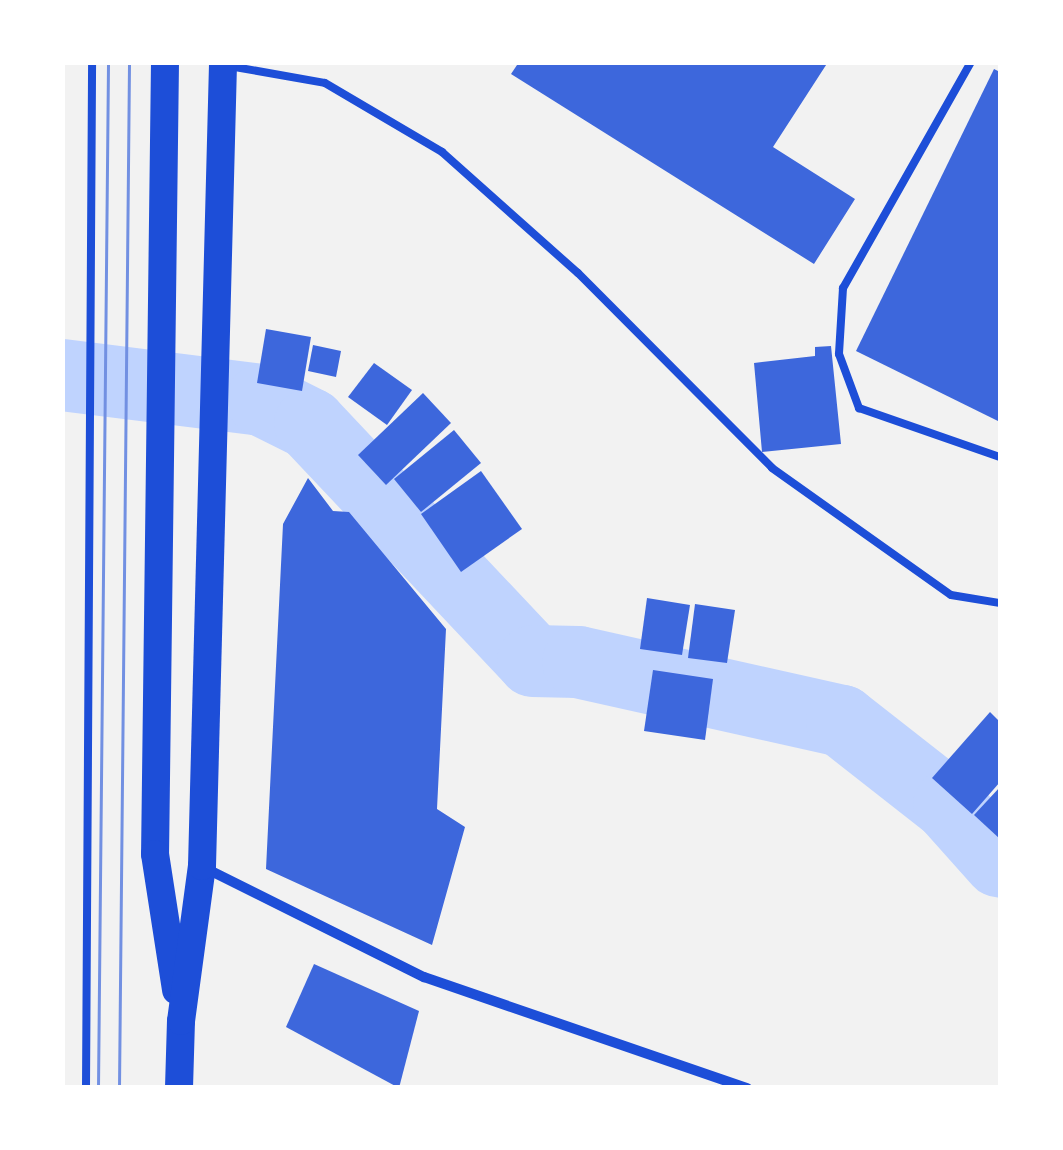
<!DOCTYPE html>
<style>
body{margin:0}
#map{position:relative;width:1063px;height:1150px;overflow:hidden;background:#f2f2f2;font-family:"Asap Condensed",sans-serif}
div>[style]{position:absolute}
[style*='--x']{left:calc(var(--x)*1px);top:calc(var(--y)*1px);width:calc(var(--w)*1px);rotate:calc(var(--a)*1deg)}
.river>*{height:72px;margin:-36px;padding:0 36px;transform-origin:36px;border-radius:36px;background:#bfd3fe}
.building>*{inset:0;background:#3d67dc}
.service>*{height:8px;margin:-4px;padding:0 4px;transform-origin:4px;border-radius:4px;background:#1d4ed8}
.minor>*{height:10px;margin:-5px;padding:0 5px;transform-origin:5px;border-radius:5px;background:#1d4ed8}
.trunk>*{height:28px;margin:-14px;padding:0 14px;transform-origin:14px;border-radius:14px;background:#1d4ed8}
.tram>*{height:2.5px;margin:-1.25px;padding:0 1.25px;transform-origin:1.25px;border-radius:1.25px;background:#7290e2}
span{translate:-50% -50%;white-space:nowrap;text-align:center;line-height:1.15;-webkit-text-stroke:9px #fff;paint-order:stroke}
.frame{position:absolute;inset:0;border:65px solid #fff;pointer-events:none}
</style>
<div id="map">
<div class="river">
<div style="--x:62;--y:375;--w:202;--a:7.1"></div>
<div style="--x:262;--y:400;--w:54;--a:26.6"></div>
<div style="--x:310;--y:424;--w:325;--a:46.7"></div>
<div style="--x:533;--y:661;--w:45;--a:1.3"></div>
<div style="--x:578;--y:662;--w:271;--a:12.6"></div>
<div style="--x:842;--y:721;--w:136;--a:38.1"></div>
<div style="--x:949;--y:805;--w:76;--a:48.2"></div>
</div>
<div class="building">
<div style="clip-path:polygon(519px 62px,828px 62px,773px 147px,855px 199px,814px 264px,511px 74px)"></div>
<div style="clip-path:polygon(994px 69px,1000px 72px,1000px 422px,856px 351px)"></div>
<div style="clip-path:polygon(266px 329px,311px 337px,302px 391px,257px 383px)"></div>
<div style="clip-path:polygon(313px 345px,341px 351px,336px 377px,308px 371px)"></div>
<div style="clip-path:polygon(831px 346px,841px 444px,762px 452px,754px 363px,815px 356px,815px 347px)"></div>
<div style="clip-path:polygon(374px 363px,412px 390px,387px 425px,348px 397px)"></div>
<div style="clip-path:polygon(423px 393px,451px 423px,386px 485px,358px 455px)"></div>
<div style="clip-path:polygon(454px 430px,481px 463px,421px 512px,394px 479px)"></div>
<div style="clip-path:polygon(481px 471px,522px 529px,461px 572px,421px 514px)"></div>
<div style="clip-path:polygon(308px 478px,333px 511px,349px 512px,446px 629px,437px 809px,465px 827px,432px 945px,266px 869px,283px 524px)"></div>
<div style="clip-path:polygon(647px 598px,690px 605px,682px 655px,640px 649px)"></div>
<div style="clip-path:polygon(695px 604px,735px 610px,727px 663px,688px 658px)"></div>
<div style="clip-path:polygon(653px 670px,713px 679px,705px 740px,644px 731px)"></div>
<div style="clip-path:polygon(990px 712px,1000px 722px,1000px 782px,972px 814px,932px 778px)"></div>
<div style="clip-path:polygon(1000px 787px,1000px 839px,974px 815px)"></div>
<div style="clip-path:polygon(314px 964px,419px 1011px,399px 1088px,286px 1027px)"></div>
</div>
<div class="service">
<div style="--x:971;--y:62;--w:260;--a:119.5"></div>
<div style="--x:843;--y:288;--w:66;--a:93.5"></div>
<div style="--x:839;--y:354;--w:58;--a:69.7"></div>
<div style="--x:859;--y:408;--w:149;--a:19.2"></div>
<div style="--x:229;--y:66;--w:97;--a:10"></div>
<div style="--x:325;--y:83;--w:136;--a:30.5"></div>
<div style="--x:442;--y:152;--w:182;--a:41.7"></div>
<div style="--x:578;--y:273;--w:275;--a:45.1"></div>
<div style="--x:772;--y:468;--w:219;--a:35.4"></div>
<div style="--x:951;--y:595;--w:50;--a:9.3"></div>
<div style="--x:86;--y:1088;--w:1026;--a:-89.66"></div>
</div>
<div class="minor">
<div style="--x:203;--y:867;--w:247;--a:26.5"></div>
<div style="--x:424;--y:977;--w:342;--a:19"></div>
</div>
<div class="trunk">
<div style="--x:165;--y:62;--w:792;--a:90.72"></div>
<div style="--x:155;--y:854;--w:138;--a:81.2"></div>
<div style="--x:179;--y:1088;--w:67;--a:-88.3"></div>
<div style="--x:181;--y:1021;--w:156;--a:-82.3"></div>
<div style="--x:202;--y:866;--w:804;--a:-88.5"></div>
</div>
<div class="tram">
<div style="--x:98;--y:1088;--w:1026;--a:-89.44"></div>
<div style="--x:119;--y:1088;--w:1026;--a:-89.44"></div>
</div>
<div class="frame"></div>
</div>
